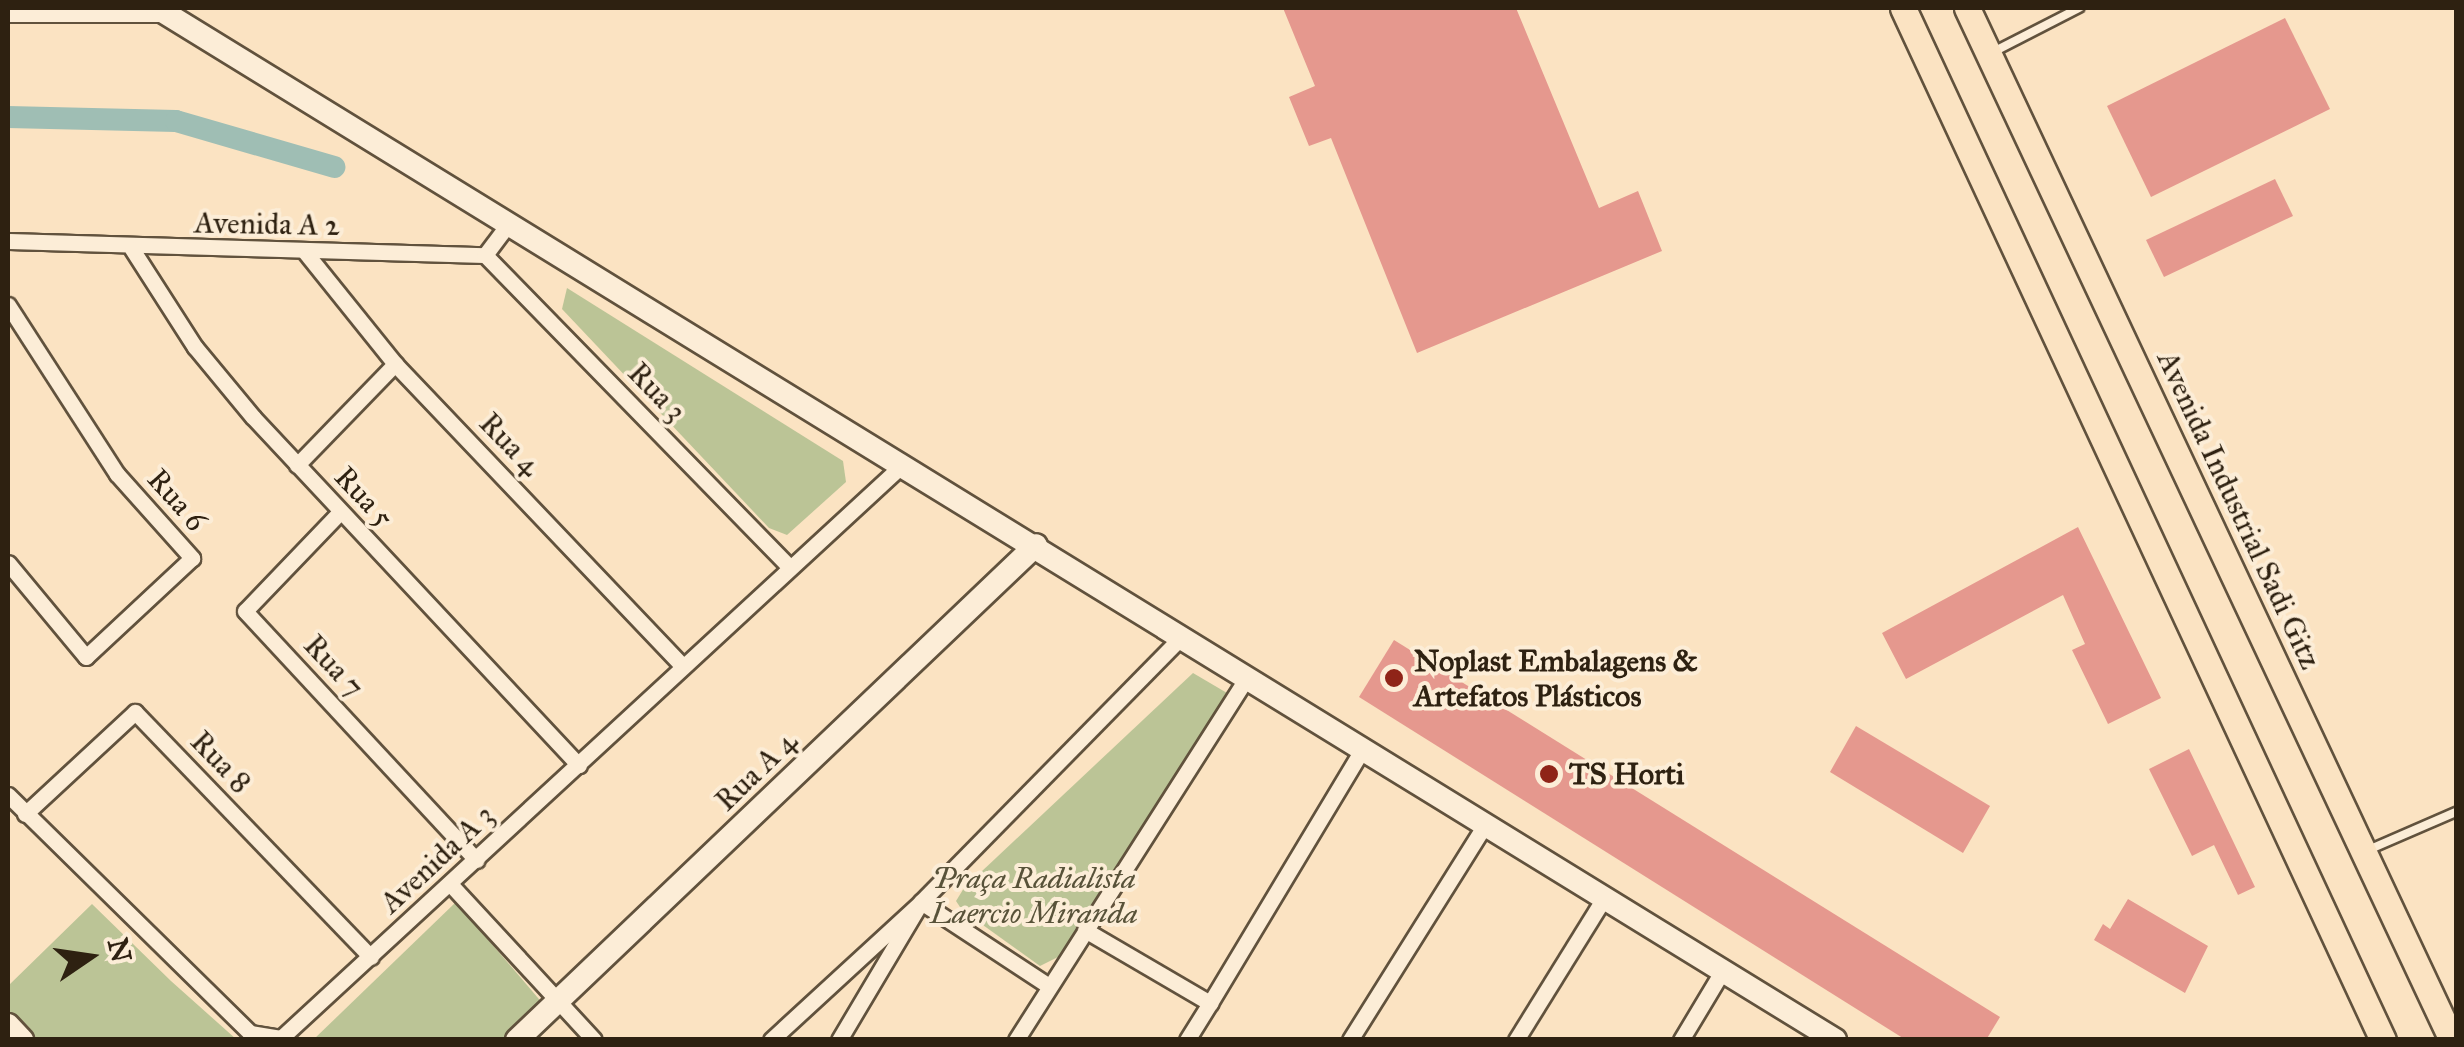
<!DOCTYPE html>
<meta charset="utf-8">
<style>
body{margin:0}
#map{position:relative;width:2464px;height:1047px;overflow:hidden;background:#fbe3c2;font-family:"IM FELL Great Primer",serif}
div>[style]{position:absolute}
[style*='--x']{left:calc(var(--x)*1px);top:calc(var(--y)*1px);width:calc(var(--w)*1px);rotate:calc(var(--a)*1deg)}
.green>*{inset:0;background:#bbc496}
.canal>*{height:22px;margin:-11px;padding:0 11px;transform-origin:11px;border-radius:11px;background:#9fbeb4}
.building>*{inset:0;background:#e5988e}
.roads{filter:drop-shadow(2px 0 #61523d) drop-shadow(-2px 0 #61523d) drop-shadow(0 2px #61523d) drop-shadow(0 -2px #61523d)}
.lane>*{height:8px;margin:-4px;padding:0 4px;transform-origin:4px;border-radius:4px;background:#fcedd7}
.street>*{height:15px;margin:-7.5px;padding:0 7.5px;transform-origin:7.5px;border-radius:7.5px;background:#fcedd7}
.secondary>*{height:22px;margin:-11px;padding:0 11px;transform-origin:11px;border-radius:11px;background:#fcedd7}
.primary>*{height:25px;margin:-12.5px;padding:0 12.5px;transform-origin:12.5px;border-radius:12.5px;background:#fbe3c2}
.dots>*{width:28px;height:28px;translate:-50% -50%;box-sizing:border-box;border:5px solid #fcedd7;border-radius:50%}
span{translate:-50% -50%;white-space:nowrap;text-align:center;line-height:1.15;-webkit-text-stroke:8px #fcedd7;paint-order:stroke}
.street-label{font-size:30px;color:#2e2111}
.poi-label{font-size:30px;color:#2e2111;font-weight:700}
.left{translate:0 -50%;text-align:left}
.park-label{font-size:30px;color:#585239;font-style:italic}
.frame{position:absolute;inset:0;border:10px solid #2e2111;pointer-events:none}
.north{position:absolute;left:40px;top:907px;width:100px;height:100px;-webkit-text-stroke:8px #fcedd7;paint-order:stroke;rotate:77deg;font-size:28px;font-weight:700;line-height:40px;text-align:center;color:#2e2111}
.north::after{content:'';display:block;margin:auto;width:35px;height:45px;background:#2e2111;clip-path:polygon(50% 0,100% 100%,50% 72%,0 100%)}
</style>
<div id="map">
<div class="green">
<div style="clip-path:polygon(567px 288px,843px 461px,846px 482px,787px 535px,769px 528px,562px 309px)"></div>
<div style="clip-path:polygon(1193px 673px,1227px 693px,1060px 956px,1040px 966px,962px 910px,956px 901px,964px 888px)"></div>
<div style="clip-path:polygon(456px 902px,544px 1005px,502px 1039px,313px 1040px)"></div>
<div style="clip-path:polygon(92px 904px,171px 981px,236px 1039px,36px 1039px,8px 1010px,8px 986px)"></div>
</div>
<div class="canal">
<div style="--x:8;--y:117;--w:168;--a:1.4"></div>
<div style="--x:176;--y:121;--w:165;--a:16.2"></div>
</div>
<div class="building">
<div style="clip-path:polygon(1283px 8px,1516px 8px,1599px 208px,1638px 191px,1662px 251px,1417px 353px,1331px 138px,1309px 146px,1289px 97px,1315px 86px)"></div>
<div style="clip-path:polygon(2285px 18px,2330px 109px,2151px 197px,2107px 106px)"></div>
<div style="clip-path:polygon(2275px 179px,2293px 216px,2164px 277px,2146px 240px)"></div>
<div style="clip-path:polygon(2078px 527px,2161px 698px,2108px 724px,2072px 650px,2085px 644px,2063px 595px,1906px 679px,1882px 633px)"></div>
<div style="clip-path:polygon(1394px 640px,2000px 1017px,1986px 1040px,1906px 1040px,1359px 697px)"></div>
<div style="clip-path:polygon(1856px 726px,1990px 806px,1963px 853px,1830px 772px)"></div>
<div style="clip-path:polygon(2189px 749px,2255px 887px,2238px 895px,2214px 845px,2192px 856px,2149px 769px)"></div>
<div style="clip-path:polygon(2128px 899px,2208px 946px,2185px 993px,2094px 940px,2103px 924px,2110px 929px)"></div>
</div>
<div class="roads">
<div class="lane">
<div style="--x:1993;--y:52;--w:97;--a:-27.1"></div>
<div style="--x:2368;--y:850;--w:96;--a:-23.4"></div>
</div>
<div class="street">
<div style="--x:8;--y:14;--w:159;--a:0"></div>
<div style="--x:8;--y:241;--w:477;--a:1.7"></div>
<div style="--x:485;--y:255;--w:40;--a:-53"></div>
<div style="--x:132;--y:249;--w:117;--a:57.3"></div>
<div style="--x:195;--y:347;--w:91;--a:50.4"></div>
<div style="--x:253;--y:417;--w:477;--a:46.9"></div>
<div style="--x:305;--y:252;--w:144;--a:51.2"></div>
<div style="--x:395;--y:364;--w:417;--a:46.4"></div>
<div style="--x:485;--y:255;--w:436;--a:45.7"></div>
<div style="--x:8;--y:305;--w:201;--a:57.2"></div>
<div style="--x:117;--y:474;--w:113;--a:48.2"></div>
<div style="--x:192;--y:558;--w:145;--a:137"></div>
<div style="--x:86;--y:657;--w:122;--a:-129.7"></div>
<div style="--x:297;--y:465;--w:141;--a:-45.9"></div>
<div style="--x:340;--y:512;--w:137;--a:133.8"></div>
<div style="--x:245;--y:611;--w:340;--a:47.1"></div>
<div style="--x:8;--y:795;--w:339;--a:44.5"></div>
<div style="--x:250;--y:1033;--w:31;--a:9"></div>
<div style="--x:281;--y:1038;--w:844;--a:-42.69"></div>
<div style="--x:25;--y:814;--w:150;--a:-42.8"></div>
<div style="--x:135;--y:712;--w:340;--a:46.1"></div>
<div style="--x:452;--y:886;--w:209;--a:47.3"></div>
<div style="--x:1085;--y:930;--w:145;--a:30.3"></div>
<div style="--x:1210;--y:1003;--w:295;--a:-59"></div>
<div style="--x:771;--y:1040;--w:204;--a:-42.6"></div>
<div style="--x:921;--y:902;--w:373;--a:-45.5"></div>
<div style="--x:839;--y:1040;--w:161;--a:-59.3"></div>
<div style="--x:921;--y:902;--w:153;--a:33.3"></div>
<div style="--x:1016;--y:1040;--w:428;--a:-57.5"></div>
<div style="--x:1187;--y:1040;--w:44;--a:-58.1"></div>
<div style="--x:1350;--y:1040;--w:252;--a:-57.9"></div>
<div style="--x:1516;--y:1040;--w:167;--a:-58.2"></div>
<div style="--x:1681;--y:1040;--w:82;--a:-59"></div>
</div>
<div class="secondary">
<div style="--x:157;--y:8;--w:1970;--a:31.59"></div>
<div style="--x:8;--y:1025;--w:21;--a:47"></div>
<div style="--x:517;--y:1040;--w:717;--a:-43.64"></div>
</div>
<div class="primary">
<div style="--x:1903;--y:8;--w:1138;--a:65.06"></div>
<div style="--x:1967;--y:8;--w:1140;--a:64.83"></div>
</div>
</div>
<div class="dots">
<div style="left:1394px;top:678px;background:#8f2418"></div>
<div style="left:1549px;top:774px;background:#8f2418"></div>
</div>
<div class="street-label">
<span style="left:267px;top:224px;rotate:1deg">Avenida A 2</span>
<span style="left:657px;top:392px;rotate:46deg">Rua 3</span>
<span style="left:510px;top:444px;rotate:46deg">Rua 4</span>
<span style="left:364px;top:497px;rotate:47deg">Rua 5</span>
<span style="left:177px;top:500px;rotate:48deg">Rua 6</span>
<span style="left:2239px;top:510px;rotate:65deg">Avenida Industrial Sadi Gitz</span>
<span style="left:334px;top:666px;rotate:47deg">Rua 7</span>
<span style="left:221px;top:762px;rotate:46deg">Rua 8</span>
<span style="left:756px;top:771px;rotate:-44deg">Rua A 4</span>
<span style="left:437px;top:859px;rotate:-43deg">Avenida A 3</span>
</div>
<div class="poi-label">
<span class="left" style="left:1414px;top:678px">Noplast Embalagens &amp;<br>Artefatos Plásticos</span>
<span class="left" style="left:1569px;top:774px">TS Horti</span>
</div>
<div class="park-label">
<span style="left:1034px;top:895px">Praça Radialista<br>Laercio Miranda</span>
</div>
<div class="frame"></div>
<div class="north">N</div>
</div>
